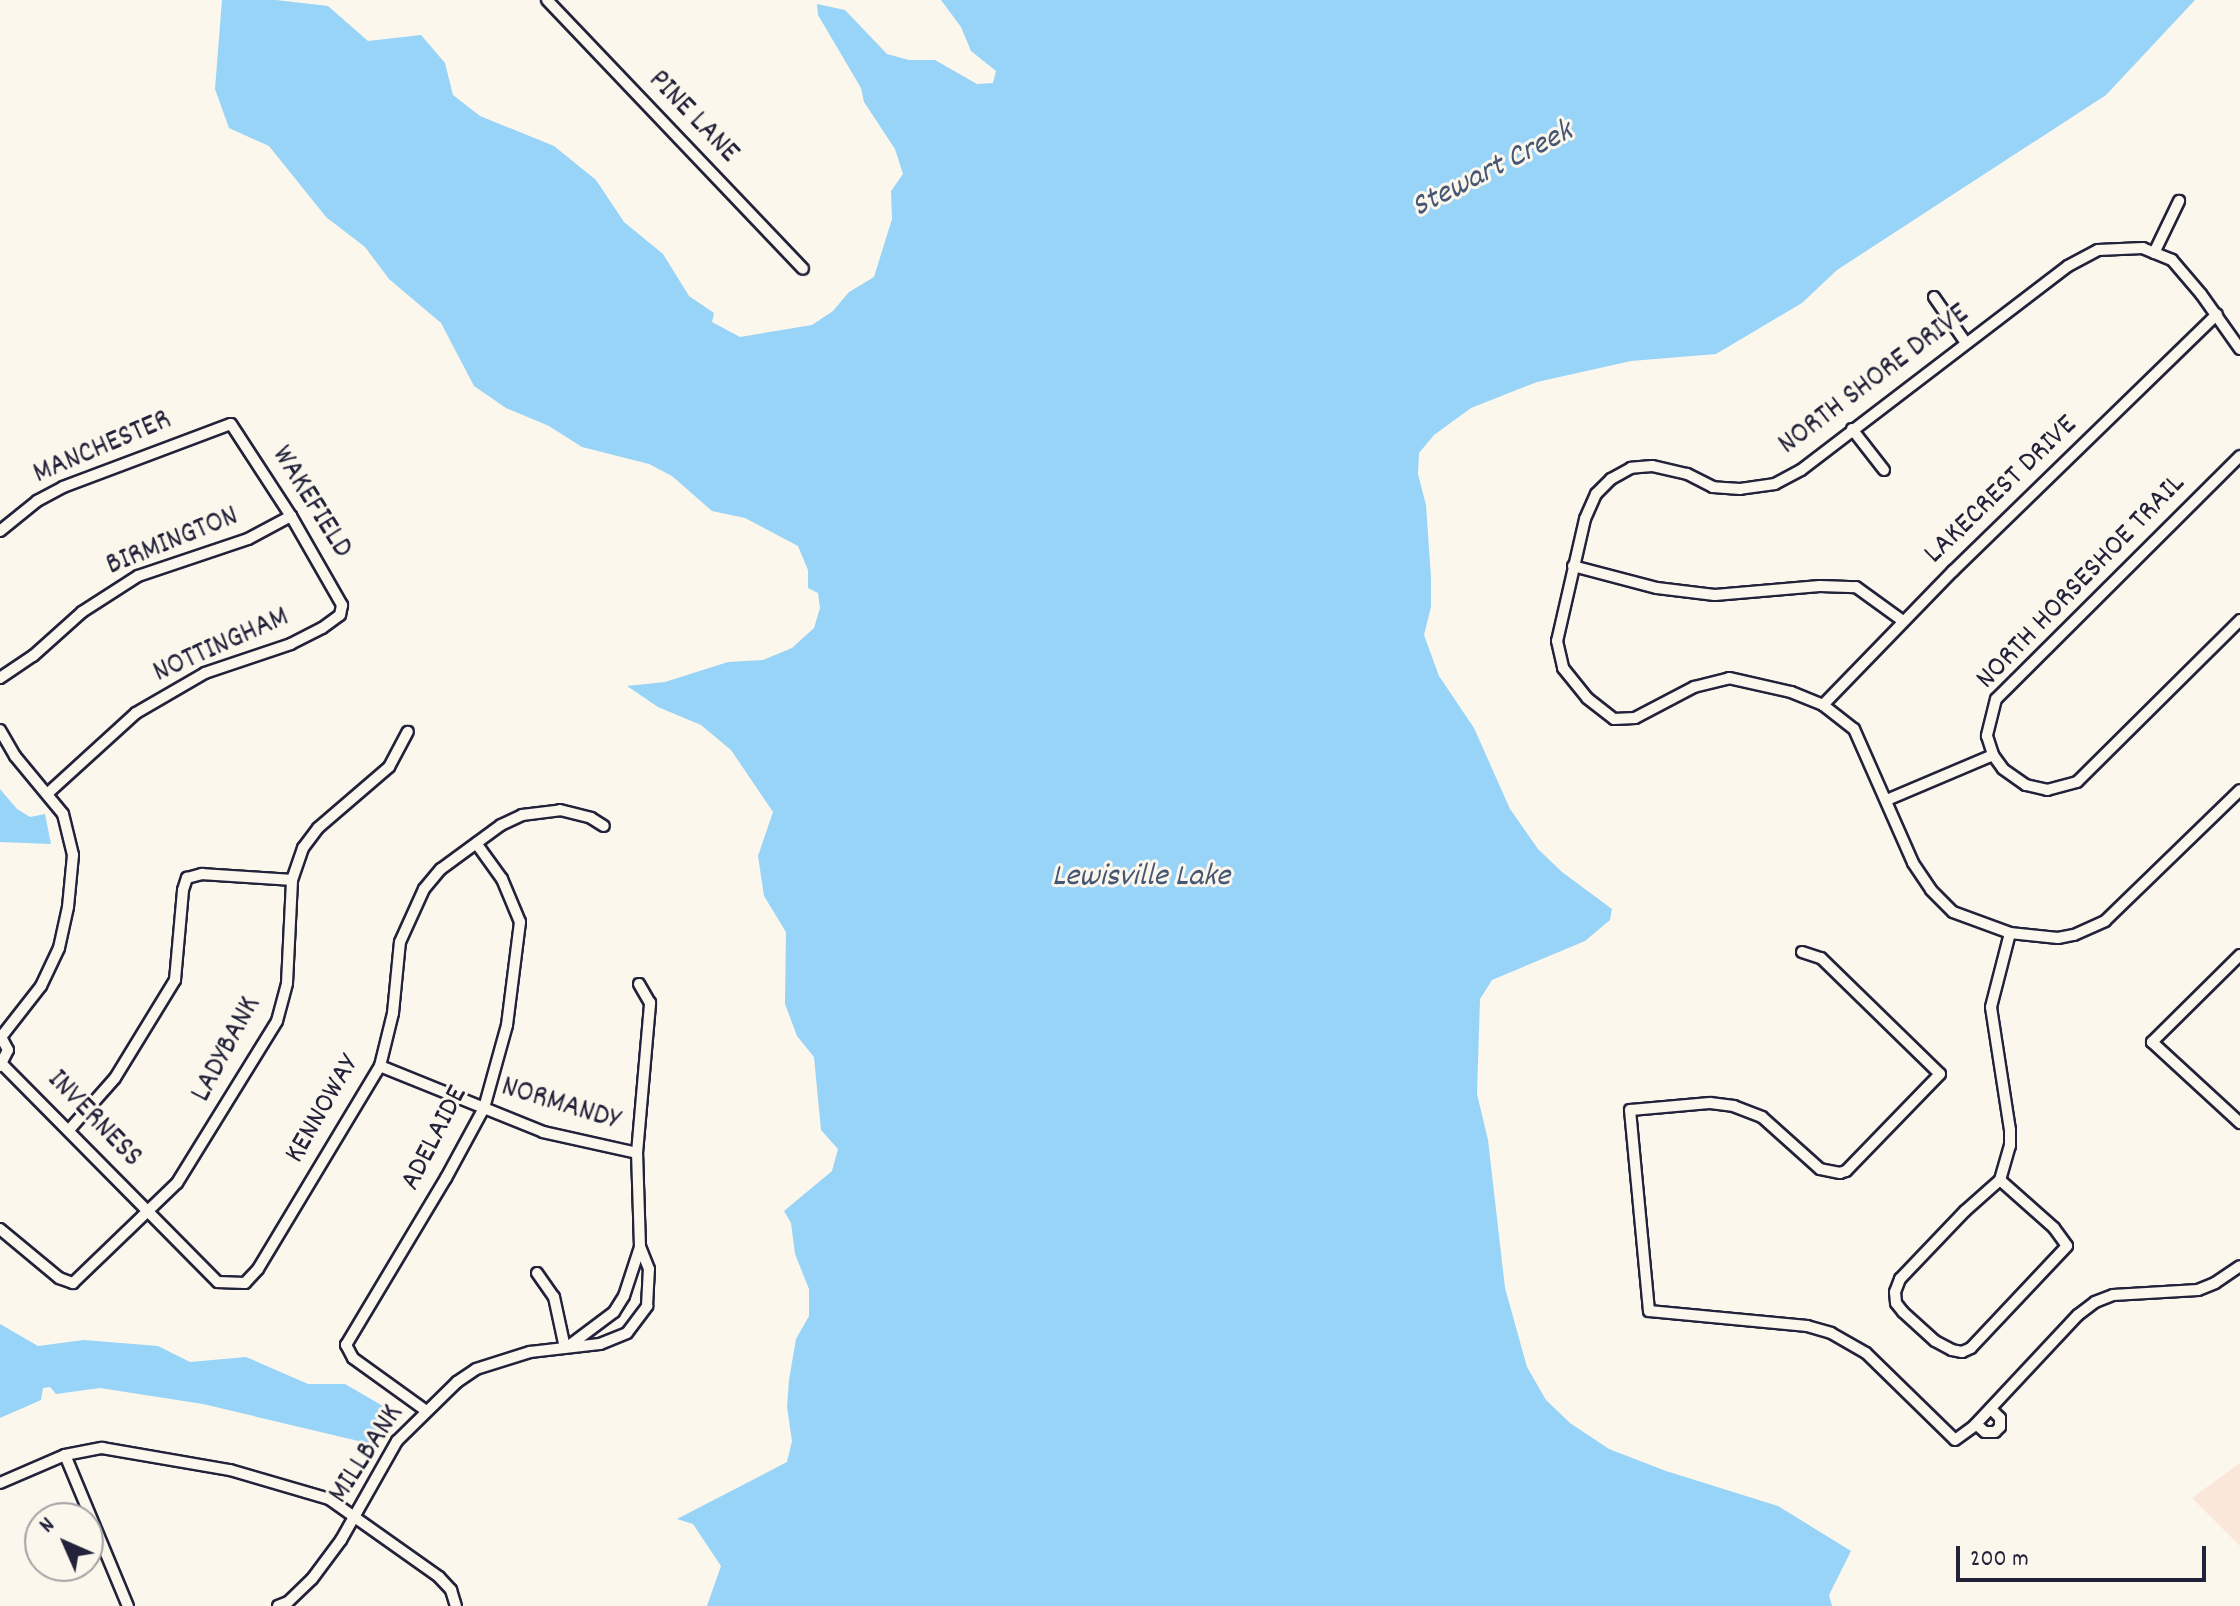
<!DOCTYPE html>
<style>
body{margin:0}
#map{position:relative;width:2240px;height:1606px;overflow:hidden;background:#fbf7ec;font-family:Dekko,sans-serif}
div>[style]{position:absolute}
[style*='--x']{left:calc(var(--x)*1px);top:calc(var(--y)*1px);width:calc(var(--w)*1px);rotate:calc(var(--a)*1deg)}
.built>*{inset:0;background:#fbe7da}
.water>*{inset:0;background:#98d3f8}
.roads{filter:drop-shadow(2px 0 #22223b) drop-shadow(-2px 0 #22223b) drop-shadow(0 2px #22223b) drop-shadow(0 -2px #22223b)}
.street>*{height:10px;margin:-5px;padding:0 5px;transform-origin:5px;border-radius:5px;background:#fbf7ec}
span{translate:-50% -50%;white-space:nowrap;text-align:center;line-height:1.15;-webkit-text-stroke:6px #fbf7ec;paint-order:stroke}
.street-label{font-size:30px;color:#22223b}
.water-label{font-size:32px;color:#455774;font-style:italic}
.north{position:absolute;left:24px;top:1502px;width:80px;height:80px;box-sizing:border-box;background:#fbf7ec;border:2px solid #a4a2a5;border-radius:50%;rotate:315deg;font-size:22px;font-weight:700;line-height:32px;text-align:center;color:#22223b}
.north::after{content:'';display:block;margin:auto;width:28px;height:36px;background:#22223b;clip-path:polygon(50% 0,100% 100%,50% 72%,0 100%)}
.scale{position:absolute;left:1956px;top:1546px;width:250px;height:36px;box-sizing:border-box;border:4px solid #22223b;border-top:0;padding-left:10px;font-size:24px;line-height:28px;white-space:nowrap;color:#22223b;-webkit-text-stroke:6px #fbf7ec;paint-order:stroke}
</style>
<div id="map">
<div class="built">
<div style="clip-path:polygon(2240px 1463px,2240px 1546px,2192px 1498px)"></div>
</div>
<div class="water">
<div style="clip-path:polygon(222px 0,276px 0,328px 6px,368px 41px,421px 35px,445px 63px,453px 95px,480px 116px,554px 146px,596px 180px,624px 222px,663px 254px,689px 296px,714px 313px,712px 322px,740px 337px,812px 325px,833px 311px,849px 292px,874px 277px,892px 219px,891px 191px,903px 174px,895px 149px,864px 102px,861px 88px,818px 15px,817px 4px,845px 10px,887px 54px,909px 60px,935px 60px,977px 84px,993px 83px,996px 71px,971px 51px,961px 27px,941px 0,2195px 0,2106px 95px,1837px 270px,1802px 303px,1716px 354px,1631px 361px,1537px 382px,1471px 408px,1434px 435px,1419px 453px,1418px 474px,1426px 505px,1431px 578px,1431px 607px,1424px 635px,1439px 676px,1474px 728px,1510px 809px,1538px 849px,1562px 872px,1612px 909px,1610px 920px,1585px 941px,1492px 980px,1480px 999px,1477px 1094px,1488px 1140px,1505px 1288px,1527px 1367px,1546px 1400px,1570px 1423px,1609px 1449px,1666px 1471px,1778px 1506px,1851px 1551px,1829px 1595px,1832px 1606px,707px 1606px,721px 1566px,693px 1524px,677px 1519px,787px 1462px,792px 1441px,787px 1407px,789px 1380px,796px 1339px,809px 1316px,809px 1289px,795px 1254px,791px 1223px,784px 1211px,832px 1171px,838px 1149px,821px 1130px,814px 1057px,797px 1036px,785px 1004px,786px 932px,764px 896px,758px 856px,773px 812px,731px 750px,701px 725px,658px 707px,627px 686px,665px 682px,728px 662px,763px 660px,792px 648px,814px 628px,820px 608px,818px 593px,808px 588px,808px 570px,798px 546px,745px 518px,712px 511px,672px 476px,649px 464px,582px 447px,549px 426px,506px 408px,474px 386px,441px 323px,389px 279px,365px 247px,326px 217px,269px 146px,229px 128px,215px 89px)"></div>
<div style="clip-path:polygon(0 789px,17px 809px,30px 817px,45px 814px,51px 844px,0 842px)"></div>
<div style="clip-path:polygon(0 1324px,38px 1346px,84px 1340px,158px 1346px,190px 1362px,246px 1357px,308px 1384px,345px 1384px,395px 1413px,371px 1444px,203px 1404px,100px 1388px,56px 1394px,50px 1387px,43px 1388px,41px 1400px,0 1418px)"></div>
</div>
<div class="roads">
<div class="street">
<div style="--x:547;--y:0;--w:371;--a:46.4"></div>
<div style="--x:2154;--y:253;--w:58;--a:-64.3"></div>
<div style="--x:1934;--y:297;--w:56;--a:55.2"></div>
<div style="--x:2240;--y:349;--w:67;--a:-125.3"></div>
<div style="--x:2201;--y:294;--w:45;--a:-130.5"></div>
<div style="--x:2172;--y:260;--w:31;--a:-158"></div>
<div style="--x:2143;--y:248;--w:45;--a:177.5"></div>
<div style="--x:2098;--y:250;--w:34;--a:152"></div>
<div style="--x:2068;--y:266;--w:336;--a:142.6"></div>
<div style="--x:1801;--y:470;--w:30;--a:152"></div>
<div style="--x:1775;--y:484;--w:35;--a:172"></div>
<div style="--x:1740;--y:489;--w:27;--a:-176"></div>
<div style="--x:1713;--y:487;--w:29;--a:-153"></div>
<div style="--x:1687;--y:474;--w:36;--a:-167"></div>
<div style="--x:1652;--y:466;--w:21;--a:175"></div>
<div style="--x:1631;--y:468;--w:23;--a:151"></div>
<div style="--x:1611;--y:479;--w:21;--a:135"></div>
<div style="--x:1596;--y:494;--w:27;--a:114"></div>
<div style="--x:1585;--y:519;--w:125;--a:102.9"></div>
<div style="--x:1557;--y:641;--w:28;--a:77"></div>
<div style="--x:1563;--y:668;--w:38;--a:51"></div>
<div style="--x:1587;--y:698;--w:34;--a:38"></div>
<div style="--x:1614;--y:719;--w:21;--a:-3"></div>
<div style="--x:1635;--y:718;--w:67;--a:-27.7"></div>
<div style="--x:1694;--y:687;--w:36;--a:-14"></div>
<div style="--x:1729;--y:678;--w:64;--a:12.7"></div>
<div style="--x:1791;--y:692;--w:35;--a:22"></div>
<div style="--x:1823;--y:705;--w:39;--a:38"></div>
<div style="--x:1854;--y:729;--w:146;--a:66.2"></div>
<div style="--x:1913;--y:863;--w:32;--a:56"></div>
<div style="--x:1931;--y:890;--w:31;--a:45"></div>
<div style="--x:1953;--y:912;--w:61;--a:20.2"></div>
<div style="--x:2010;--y:933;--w:48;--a:5.9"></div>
<div style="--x:2058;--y:938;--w:16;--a:-11"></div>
<div style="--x:2074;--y:935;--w:34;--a:-24"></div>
<div style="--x:2105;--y:921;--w:188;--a:-44.1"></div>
<div style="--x:1852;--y:429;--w:52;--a:52"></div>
<div style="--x:2240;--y:456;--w:344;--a:135.1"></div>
<div style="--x:1996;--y:699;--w:38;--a:104"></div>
<div style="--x:1987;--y:736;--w:20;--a:72"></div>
<div style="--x:1993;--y:755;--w:17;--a:54"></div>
<div style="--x:2003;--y:769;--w:28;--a:35"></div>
<div style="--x:2026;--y:785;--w:22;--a:13"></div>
<div style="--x:2047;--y:790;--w:31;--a:-15"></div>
<div style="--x:2077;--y:782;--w:230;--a:-44.8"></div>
<div style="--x:0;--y:531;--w:48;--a:-39"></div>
<div style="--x:37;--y:501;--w:30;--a:-28"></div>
<div style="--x:63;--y:487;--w:179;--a:-20.6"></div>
<div style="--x:231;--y:424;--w:110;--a:56.9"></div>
<div style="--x:291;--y:516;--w:103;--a:60.2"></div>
<div style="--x:342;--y:605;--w:10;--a:101"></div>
<div style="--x:340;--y:615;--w:22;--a:144"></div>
<div style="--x:322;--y:628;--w:35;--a:153"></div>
<div style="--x:291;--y:644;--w:91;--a:161.4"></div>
<div style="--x:205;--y:673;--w:80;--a:149.9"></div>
<div style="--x:136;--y:713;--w:119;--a:137.7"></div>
<div style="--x:1573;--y:566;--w:87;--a:14.7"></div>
<div style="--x:1657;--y:588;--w:58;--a:6.9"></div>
<div style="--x:1715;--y:595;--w:105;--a:-4.9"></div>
<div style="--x:1820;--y:586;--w:36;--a:2"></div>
<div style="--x:1856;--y:587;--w:58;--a:35.9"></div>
<div style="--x:0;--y:678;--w:40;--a:-34"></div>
<div style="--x:33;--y:656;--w:66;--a:-41.9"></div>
<div style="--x:82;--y:612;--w:67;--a:-32.7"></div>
<div style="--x:138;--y:576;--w:116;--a:-18.6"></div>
<div style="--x:248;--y:539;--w:49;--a:-28.1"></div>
<div style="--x:1823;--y:705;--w:187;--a:-45.9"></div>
<div style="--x:1953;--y:571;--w:368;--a:-44.2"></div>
<div style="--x:0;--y:730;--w:30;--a:60"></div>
<div style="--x:15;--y:756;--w:75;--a:50.4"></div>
<div style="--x:63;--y:814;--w:42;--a:76.3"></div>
<div style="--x:73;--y:855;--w:52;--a:95.5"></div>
<div style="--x:68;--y:907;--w:42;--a:102.4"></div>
<div style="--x:59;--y:948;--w:42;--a:115.3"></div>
<div style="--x:41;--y:986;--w:63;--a:128"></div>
<div style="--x:1887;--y:800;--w:115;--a:-23"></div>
<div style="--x:1802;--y:952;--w:20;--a:18"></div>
<div style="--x:1821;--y:958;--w:166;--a:44.3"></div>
<div style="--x:1940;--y:1074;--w:135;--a:134.1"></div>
<div style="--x:1846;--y:1171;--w:6;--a:162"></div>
<div style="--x:1840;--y:1173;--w:20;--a:-169"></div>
<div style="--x:1820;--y:1169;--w:78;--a:-138.1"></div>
<div style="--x:1762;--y:1117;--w:30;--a:-159"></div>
<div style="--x:1734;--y:1106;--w:24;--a:-173"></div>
<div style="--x:1710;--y:1103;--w:80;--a:175"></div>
<div style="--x:1630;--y:1110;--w:202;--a:84.6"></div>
<div style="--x:1649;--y:1311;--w:159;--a:5.4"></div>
<div style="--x:1807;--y:1326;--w:25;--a:16"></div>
<div style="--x:1831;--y:1333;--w:40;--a:29.7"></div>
<div style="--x:1866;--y:1353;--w:124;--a:44.3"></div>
<div style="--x:1955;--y:1440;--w:24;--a:-36"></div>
<div style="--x:1974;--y:1426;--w:152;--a:-46.9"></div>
<div style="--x:2078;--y:1315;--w:21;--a:-37"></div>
<div style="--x:2095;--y:1302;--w:19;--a:-21"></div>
<div style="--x:2113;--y:1295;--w:85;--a:-3.4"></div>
<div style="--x:2198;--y:1290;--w:18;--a:-22"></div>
<div style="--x:2215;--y:1283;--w:30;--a:-34"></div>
<div style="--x:2240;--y:955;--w:124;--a:135.3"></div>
<div style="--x:2152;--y:1042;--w:120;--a:42.6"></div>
<div style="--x:0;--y:1035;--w:17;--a:62"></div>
<div style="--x:8;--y:1050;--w:18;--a:117"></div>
<div style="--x:2;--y:1064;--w:307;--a:45.3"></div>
<div style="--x:218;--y:1282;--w:27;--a:2"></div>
<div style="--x:245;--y:1283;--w:19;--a:-47"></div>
<div style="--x:258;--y:1269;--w:237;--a:-59"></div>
<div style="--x:380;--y:1066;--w:55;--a:-76.2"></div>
<div style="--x:393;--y:1013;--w:71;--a:-84.4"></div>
<div style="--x:400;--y:942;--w:58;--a:-65.6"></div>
<div style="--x:424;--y:889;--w:26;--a:-50"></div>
<div style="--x:441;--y:869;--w:74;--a:-36.3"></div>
<div style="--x:501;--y:825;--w:23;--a:-25"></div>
<div style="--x:522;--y:815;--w:38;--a:-7"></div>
<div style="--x:560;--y:810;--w:32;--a:14"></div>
<div style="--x:591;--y:818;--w:15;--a:32"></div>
<div style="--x:380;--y:1066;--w:176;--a:22"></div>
<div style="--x:543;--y:1132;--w:96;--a:12.6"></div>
<div style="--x:69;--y:1130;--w:69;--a:-48.5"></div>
<div style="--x:115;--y:1078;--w:115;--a:-58.5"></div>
<div style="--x:175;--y:980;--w:90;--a:-84.9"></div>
<div style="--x:183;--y:890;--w:13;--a:-72"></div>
<div style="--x:187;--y:878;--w:16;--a:-15"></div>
<div style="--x:202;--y:874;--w:90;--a:3.8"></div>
<div style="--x:2000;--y:1180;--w:72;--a:41.6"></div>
<div style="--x:2054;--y:1228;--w:22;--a:54"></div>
<div style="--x:2067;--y:1246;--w:140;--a:133.3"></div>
<div style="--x:1971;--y:1348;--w:10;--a:156"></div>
<div style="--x:1962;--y:1352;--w:10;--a:-169"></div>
<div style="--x:1952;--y:1350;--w:19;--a:-152"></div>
<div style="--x:1935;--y:1341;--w:43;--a:-137.8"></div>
<div style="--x:1903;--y:1312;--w:11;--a:-128"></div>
<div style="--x:1896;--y:1303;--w:11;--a:-95"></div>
<div style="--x:1895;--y:1292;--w:14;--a:-69"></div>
<div style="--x:1900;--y:1279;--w:94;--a:-46.3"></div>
<div style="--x:1965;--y:1211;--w:47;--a:-41.5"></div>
<div style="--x:2000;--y:1180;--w:35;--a:-74"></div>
<div style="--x:2010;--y:1146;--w:16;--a:-90"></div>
<div style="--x:2010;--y:1130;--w:124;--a:-98.8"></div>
<div style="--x:1991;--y:1007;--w:76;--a:-75.6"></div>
<div style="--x:0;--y:1229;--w:77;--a:39.7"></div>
<div style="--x:59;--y:1278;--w:15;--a:20"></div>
<div style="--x:73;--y:1283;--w:144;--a:-43.9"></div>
<div style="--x:177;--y:1183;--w:190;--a:-58.3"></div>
<div style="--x:277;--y:1021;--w:39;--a:-75"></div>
<div style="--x:287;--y:983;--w:103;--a:-87.2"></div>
<div style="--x:292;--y:880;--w:34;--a:-71"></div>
<div style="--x:303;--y:848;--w:25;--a:-53"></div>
<div style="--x:318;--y:828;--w:94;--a:-40.7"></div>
<div style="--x:389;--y:767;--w:40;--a:-62"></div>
<div style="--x:537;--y:1273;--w:29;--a:55"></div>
<div style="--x:554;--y:1297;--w:52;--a:77.8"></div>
<div style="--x:570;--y:1345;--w:55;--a:-36.9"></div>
<div style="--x:614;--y:1312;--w:19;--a:-58"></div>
<div style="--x:624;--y:1296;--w:52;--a:-71.9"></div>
<div style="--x:425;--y:1410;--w:89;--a:-144.2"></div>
<div style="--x:353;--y:1358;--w:15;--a:-118"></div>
<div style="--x:346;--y:1345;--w:195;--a:-59.1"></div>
<div style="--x:446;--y:1178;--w:80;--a:-61.5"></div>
<div style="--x:484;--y:1108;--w:86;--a:-74.5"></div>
<div style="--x:507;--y:1025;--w:104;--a:-82.8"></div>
<div style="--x:520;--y:922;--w:47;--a:-112.7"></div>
<div style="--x:502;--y:879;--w:44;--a:-125.8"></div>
<div style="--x:1976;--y:1424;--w:12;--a:42"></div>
<div style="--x:1985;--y:1432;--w:10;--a:0"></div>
<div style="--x:1995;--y:1432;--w:7;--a:-45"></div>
<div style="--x:2000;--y:1427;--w:9;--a:-90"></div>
<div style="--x:2000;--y:1418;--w:13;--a:-135"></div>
<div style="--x:65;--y:1455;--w:164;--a:67.4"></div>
<div style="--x:0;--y:1483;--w:71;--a:-23.3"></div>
<div style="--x:65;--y:1455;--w:38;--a:-11"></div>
<div style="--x:102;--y:1448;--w:130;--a:9.8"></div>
<div style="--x:230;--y:1470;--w:103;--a:16.3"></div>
<div style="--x:329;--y:1499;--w:135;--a:35.3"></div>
<div style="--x:439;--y:1577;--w:18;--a:47"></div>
<div style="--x:451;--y:1590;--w:17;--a:73"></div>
<div style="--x:278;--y:1606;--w:11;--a:-22"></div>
<div style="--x:288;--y:1602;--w:33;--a:-44"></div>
<div style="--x:312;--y:1579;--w:49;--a:-53.4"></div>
<div style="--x:341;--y:1540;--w:114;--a:-60.5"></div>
<div style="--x:397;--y:1441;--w:84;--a:-44.5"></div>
<div style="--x:457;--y:1382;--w:23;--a:-34"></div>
<div style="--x:476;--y:1369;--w:57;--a:-17.5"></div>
<div style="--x:530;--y:1352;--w:70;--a:-6.5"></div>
<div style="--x:600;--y:1344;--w:29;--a:-22"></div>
<div style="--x:627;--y:1333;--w:34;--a:-53"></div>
<div style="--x:647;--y:1306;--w:37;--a:-87"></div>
<div style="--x:649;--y:1269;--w:24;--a:-112"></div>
<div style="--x:640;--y:1247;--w:94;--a:-91.8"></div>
<div style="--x:637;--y:1153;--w:151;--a:-85"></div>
<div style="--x:650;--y:1003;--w:22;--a:-120"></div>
</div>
</div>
<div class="street-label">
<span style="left:692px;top:118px;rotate:46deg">PINE LANE</span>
<span style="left:1875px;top:381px;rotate:-37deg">NORTH SHORE DRIVE</span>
<span style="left:103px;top:449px;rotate:-23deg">MANCHESTER</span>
<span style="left:2002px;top:491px;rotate:-44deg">LAKECREST DRIVE</span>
<span style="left:310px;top:503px;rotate:58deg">WAKEFIELD</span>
<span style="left:173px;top:543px;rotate:-22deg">BIRMINGTON</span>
<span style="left:2082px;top:583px;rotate:-46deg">NORTH HORSESHOE TRAIL</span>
<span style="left:222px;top:647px;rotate:-24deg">NOTTINGHAM</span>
<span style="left:228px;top:1050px;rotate:-62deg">LADYBANK</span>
<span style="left:560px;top:1106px;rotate:17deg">NORMANDY</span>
<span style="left:324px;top:1110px;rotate:-60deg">KENNOWAY</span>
<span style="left:93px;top:1120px;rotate:46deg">INVERNESS</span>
<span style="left:436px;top:1139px;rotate:-63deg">ADELAIDE</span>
<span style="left:368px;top:1455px;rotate:-57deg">MILLBANK</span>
</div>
<div class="water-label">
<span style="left:1493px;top:171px;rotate:-27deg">Stewart Creek</span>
<span style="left:1141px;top:878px">Lewisville Lake</span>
</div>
<div class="north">N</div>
<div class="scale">200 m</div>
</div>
